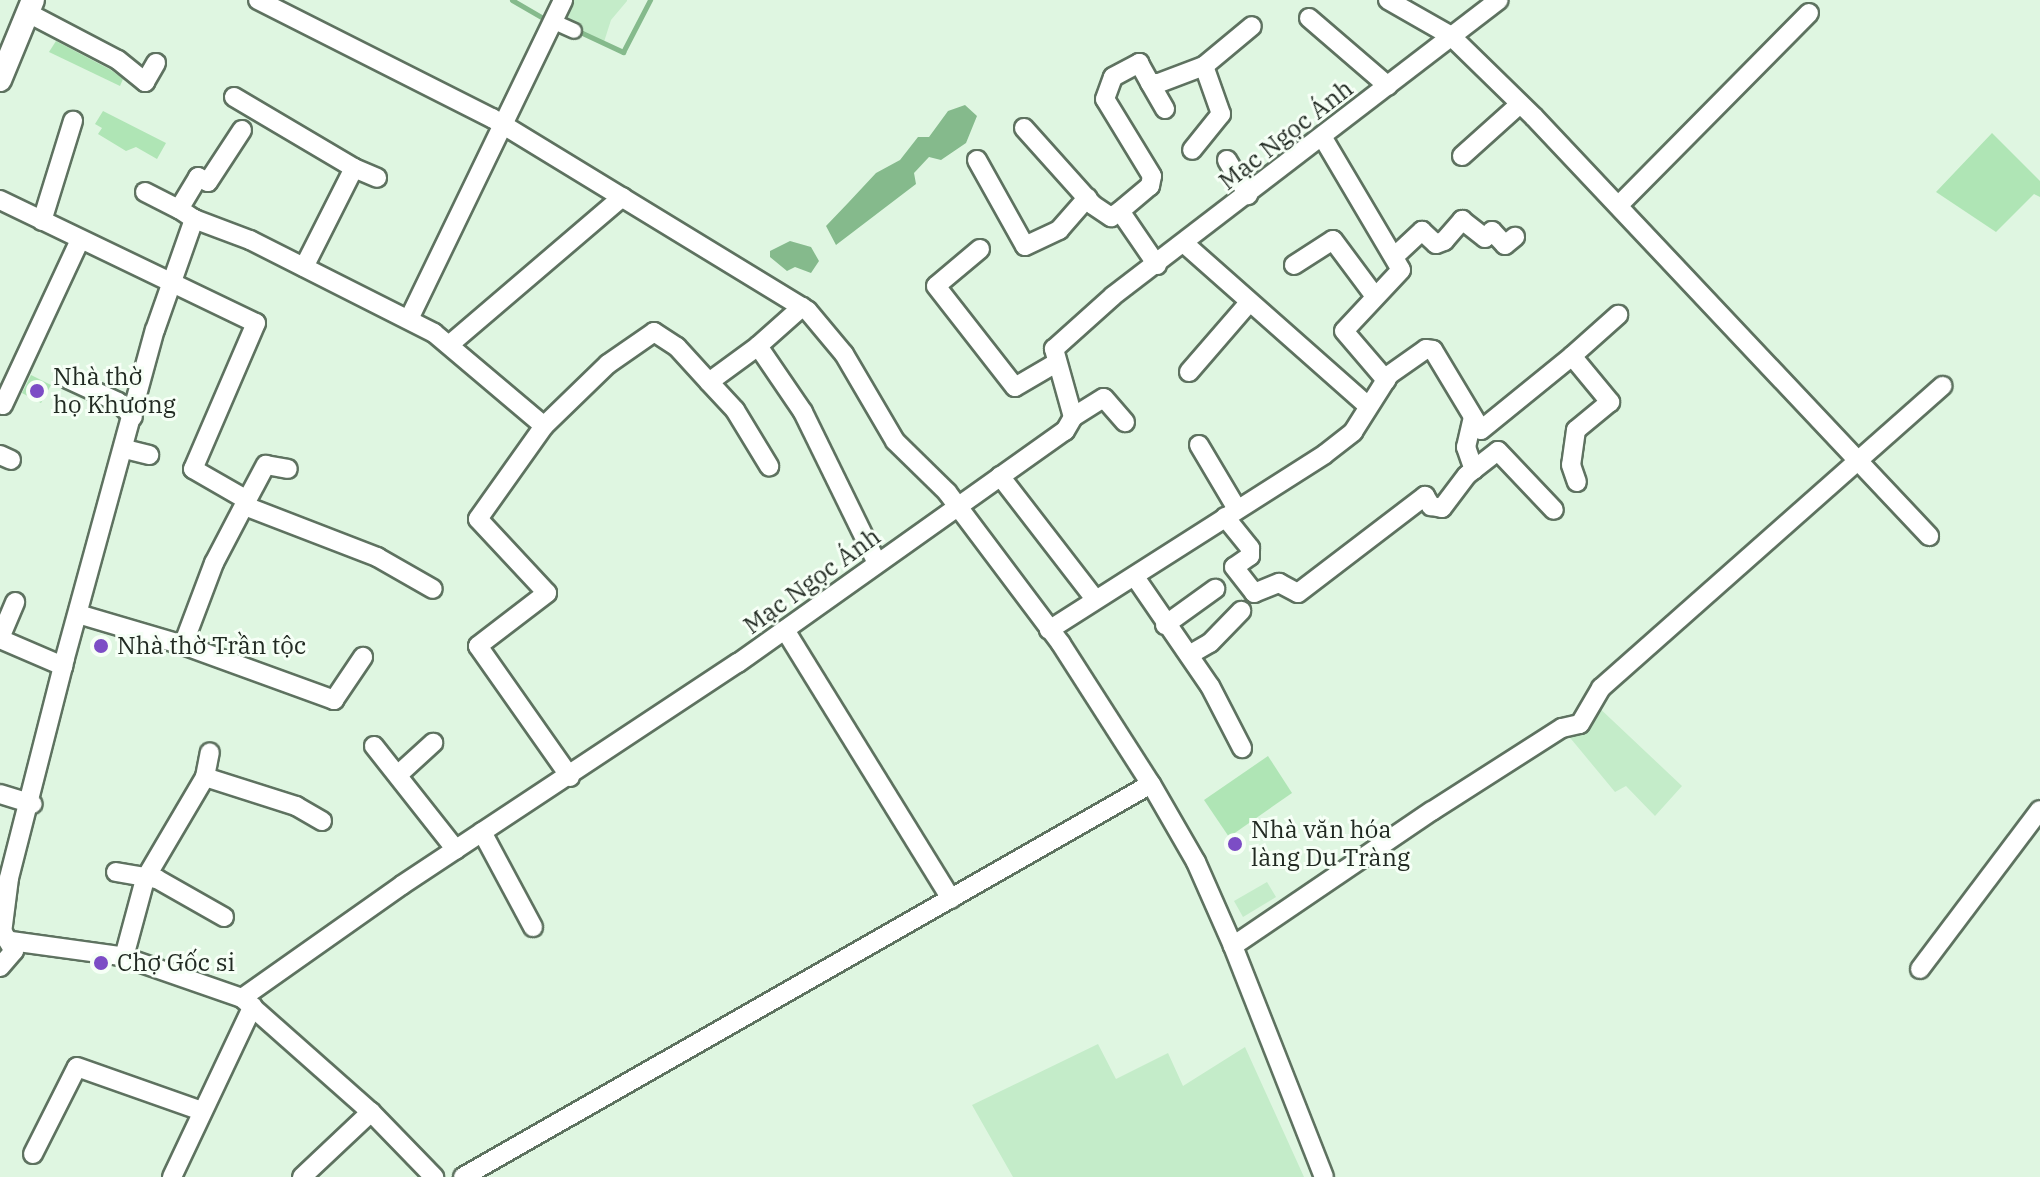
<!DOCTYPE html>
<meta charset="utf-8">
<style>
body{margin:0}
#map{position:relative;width:2040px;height:1177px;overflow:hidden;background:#dff6e1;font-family:"IBM Plex Serif",serif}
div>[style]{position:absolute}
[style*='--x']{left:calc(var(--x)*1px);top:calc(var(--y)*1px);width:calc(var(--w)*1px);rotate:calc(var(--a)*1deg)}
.green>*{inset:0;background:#c4ecc9}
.water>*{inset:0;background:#85ba8c}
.stream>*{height:5px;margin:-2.5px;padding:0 2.5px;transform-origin:2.5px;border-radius:2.5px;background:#85ba8c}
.building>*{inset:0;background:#afe5b5}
.roads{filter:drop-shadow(2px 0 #5e7260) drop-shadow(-2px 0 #5e7260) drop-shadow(0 2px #5e7260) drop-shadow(0 -2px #5e7260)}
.pedestrian>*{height:14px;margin:-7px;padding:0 7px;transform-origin:7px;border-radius:7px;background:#fff}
.minor>*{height:18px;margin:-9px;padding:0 9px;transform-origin:9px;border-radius:9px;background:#fff}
.tertiary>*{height:22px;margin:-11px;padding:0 11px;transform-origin:11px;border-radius:11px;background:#fff}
.dots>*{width:22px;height:22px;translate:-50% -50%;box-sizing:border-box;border:4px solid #f6fff6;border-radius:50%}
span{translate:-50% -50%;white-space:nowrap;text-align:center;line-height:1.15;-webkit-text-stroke:6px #f6fff6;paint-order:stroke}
.street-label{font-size:24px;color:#212a22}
.poi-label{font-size:24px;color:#212a22}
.left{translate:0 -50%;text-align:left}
</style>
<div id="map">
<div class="green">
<div style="clip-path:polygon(563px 0,627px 0,627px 1px,611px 20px,603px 45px,552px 21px)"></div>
<div style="clip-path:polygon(1594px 703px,1682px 786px,1655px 816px,1626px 786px,1615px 792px,1562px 728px)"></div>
<div style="clip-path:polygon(1267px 882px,1276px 897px,1243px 917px,1234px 901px)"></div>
<div style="clip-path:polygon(1098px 1044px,1116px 1079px,1168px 1053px,1183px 1086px,1245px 1047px,1304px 1177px,1013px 1177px,972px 1105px)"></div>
</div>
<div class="water">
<div style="clip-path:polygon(965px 105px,977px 116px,966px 143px,941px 160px,929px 157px,914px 173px,916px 184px,836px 245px,826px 226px,848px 203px,876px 173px,900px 160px,918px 137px,929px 137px,948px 111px)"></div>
<div style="clip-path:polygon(790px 241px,811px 247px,819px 261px,811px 273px,795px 267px,787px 271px,770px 257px,770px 251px)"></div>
</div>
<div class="stream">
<div style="--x:512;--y:0;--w:44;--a:30.1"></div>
<div style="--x:578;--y:31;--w:50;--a:25"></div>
<div style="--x:623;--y:52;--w:59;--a:-62.6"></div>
</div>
<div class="building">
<div style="clip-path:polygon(56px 41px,111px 70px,123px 79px,120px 86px,49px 52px)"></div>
<div style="clip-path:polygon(103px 111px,166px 143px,157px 159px,136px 147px,126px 151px,98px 134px,102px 128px,95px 124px)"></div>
<div style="clip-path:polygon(1992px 133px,2040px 181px,2040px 197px,2034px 194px,1996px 232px,1936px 192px)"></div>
<div style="clip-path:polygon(31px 375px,51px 385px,41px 403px,22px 393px)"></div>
<div style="clip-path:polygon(1268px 756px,1292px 793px,1229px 837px,1204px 800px)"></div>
</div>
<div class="roads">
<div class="pedestrian">
<div style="--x:552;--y:21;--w:24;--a:24"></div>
</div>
<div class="minor">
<div style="--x:258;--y:0;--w:262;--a:26.8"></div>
<div style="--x:492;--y:118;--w:370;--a:31.4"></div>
<div style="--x:808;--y:311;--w:56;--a:50.1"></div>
<div style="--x:844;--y:354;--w:101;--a:59.6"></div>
<div style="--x:895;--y:441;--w:73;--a:44.4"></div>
<div style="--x:947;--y:492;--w:190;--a:53.1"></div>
<div style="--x:1061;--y:644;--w:166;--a:57.3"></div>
<div style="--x:1151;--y:784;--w:90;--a:60"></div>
<div style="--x:1196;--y:862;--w:92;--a:66.2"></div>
<div style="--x:1233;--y:946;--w:248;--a:68.5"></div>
<div style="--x:1388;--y:0;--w:73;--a:29.7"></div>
<div style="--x:1451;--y:36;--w:116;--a:44.3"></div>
<div style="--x:1534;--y:117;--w:576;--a:46.69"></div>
<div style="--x:30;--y:14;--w:99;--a:27.6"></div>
<div style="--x:118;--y:60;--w:35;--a:39"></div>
<div style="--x:145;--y:82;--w:22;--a:-60"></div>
<div style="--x:1309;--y:18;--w:104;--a:40.7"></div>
<div style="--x:1204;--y:66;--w:62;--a:-39.8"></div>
<div style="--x:1150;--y:83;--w:30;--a:60"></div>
<div style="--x:234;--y:97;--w:139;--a:30.6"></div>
<div style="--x:354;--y:168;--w:111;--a:116.8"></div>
<div style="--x:1024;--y:128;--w:103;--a:48.1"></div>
<div style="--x:1093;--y:205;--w:22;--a:34"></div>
<div style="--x:1111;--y:217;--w:11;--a:-34"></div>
<div style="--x:1323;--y:138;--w:153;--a:59.4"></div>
<div style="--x:1401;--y:270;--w:83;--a:133.1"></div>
<div style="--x:1344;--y:331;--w:65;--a:49.4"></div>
<div style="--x:1462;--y:156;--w:78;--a:-41.9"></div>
<div style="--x:977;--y:160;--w:98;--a:60.8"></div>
<div style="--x:1025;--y:246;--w:38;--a:-25"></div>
<div style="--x:1059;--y:230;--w:43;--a:-48.8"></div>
<div style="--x:1227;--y:160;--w:41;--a:59"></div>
<div style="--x:354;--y:168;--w:25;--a:23"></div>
<div style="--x:145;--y:192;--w:38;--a:27"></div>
<div style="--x:0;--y:200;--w:284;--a:25.7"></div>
<div style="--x:256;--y:323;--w:159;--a:113.3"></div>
<div style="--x:193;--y:469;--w:62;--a:29.9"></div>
<div style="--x:247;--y:500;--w:71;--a:117.6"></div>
<div style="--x:214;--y:563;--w:88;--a:110.7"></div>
<div style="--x:183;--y:645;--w:109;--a:-163.6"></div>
<div style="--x:1619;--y:205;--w:270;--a:-45.3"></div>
<div style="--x:194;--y:219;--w:18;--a:-146"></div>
<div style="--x:179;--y:209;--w:37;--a:-59"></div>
<div style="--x:198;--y:177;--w:11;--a:27"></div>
<div style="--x:208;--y:182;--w:62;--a:-56.8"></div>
<div style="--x:42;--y:221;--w:105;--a:-72.8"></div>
<div style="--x:1186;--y:245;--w:243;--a:41.5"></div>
<div style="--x:980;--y:249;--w:57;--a:139.9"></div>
<div style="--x:936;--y:286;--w:128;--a:52"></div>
<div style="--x:1015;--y:387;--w:48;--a:-30.3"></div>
<div style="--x:1395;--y:256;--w:37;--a:-43"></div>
<div style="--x:1422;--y:231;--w:19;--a:43"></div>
<div style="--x:1436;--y:244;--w:9;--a:-21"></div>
<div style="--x:1444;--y:241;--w:28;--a:-49"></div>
<div style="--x:1462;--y:220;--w:29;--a:38"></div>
<div style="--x:1485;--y:238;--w:10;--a:-45"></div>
<div style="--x:1492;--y:231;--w:19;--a:47"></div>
<div style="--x:1505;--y:245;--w:13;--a:-39"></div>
<div style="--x:1157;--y:265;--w:65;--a:-124.4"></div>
<div style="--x:1120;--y:211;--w:39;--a:-40"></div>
<div style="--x:1150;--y:186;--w:10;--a:-79"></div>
<div style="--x:1152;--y:176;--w:90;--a:-121.4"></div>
<div style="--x:1105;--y:99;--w:23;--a:-70"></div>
<div style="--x:1113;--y:77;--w:30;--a:-28"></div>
<div style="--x:1139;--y:63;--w:23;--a:61"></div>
<div style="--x:1150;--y:83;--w:9;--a:0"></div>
<div style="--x:1159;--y:83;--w:48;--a:-20.7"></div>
<div style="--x:1204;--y:66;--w:51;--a:70.5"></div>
<div style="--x:1221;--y:114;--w:46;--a:128.9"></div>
<div style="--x:1294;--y:265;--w:46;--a:-32.7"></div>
<div style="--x:1333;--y:240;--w:69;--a:53.3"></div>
<div style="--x:409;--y:319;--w:354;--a:-64.2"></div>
<div style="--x:449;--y:345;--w:228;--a:-40.5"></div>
<div style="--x:758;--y:346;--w:59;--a:-41.6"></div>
<div style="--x:1572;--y:356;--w:62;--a:-41.7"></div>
<div style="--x:1189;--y:372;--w:90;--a:-49.1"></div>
<div style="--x:68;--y:379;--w:55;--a:24.7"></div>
<div style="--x:118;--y:402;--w:21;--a:45"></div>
<div style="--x:709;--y:382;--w:38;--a:47"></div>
<div style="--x:735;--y:410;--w:66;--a:58.7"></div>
<div style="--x:3;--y:405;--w:182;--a:-65"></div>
<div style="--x:1073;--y:417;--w:36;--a:-32"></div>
<div style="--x:1104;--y:398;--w:32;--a:49"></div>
<div style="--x:1473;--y:417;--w:31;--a:103"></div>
<div style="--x:1466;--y:447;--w:24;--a:71"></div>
<div style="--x:544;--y:426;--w:89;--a:-44.1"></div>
<div style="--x:608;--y:364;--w:56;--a:-34.8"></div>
<div style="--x:654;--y:332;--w:27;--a:33"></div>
<div style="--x:677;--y:347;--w:47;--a:47.6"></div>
<div style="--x:709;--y:382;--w:61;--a:-36.3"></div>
<div style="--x:758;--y:346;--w:80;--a:55.7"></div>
<div style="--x:803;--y:412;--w:168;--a:63.9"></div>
<div style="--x:1199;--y:445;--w:74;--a:59.3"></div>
<div style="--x:125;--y:449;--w:25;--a:14"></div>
<div style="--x:0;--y:455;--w:12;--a:24"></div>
<div style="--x:1000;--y:476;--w:155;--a:52.3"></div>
<div style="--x:247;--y:500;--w:40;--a:-62"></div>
<div style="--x:266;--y:465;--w:22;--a:10"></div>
<div style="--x:245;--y:506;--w:142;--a:21.1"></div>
<div style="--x:377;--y:557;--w:64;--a:29.7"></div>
<div style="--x:1225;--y:517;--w:40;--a:51"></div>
<div style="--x:1250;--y:548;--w:8;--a:90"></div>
<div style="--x:1250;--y:556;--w:19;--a:145"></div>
<div style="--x:1234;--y:567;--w:33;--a:52"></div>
<div style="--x:1254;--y:593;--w:27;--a:-22"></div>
<div style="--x:1279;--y:583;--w:21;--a:28"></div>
<div style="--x:1298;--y:593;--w:160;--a:-37.4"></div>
<div style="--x:1425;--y:496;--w:12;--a:59"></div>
<div style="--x:1431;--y:506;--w:11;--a:10"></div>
<div style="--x:1442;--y:508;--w:41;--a:-52.9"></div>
<div style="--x:1467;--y:475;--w:39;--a:-38"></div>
<div style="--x:1498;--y:451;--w:81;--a:46.5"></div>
<div style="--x:1135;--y:577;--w:132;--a:55.5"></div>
<div style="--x:1210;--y:686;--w:70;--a:62.7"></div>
<div style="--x:1165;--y:625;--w:62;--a:-35.8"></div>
<div style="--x:785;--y:630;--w:316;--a:58.3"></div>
<div style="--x:1049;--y:630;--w:327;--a:-32.5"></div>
<div style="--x:1325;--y:454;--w:36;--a:-38"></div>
<div style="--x:1353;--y:432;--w:67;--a:-57.7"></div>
<div style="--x:1389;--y:375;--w:45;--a:-35.1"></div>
<div style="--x:1426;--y:349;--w:7;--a:8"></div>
<div style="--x:1433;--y:350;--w:93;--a:59"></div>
<div style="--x:1481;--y:430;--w:117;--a:-39.1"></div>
<div style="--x:1572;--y:356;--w:60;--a:50.4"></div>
<div style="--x:1610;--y:402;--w:44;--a:140.5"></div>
<div style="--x:1576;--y:430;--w:35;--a:98"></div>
<div style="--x:1571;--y:465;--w:18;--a:71"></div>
<div style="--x:0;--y:638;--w:39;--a:-67"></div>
<div style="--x:0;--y:639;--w:69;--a:23.2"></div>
<div style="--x:183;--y:645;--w:161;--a:20"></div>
<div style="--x:334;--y:700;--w:52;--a:-56"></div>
<div style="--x:1189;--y:655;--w:24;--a:-30"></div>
<div style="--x:1210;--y:643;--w:45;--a:-45.9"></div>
<div style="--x:374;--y:746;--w:132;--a:51.7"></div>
<div style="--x:400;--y:773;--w:45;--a:-42.3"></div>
<div style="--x:205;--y:777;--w:25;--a:-79"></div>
<div style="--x:0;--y:794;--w:34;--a:17"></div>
<div style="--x:482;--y:832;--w:108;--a:61.8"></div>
<div style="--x:116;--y:872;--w:42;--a:9.7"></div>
<div style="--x:157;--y:879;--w:77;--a:29.6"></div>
<div style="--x:2;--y:933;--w:55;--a:-82.7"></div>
<div style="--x:9;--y:878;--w:227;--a:-75.7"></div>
<div style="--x:65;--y:658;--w:340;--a:-74.7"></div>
<div style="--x:155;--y:330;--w:118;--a:-70.6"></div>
<div style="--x:194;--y:219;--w:60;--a:20.6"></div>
<div style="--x:250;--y:240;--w:206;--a:26.8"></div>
<div style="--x:434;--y:333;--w:144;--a:40.2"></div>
<div style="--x:544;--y:426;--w:114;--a:125.4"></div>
<div style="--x:478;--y:519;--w:101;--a:47"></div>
<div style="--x:547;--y:593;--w:87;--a:142.5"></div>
<div style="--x:478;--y:646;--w:160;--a:54.9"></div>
<div style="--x:11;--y:941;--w:111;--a:7.8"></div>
<div style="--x:121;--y:956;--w:128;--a:19.1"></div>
<div style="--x:242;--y:998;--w:196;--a:-35.2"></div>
<div style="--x:402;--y:885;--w:403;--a:-33.5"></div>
<div style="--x:738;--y:663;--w:401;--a:-35.4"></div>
<div style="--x:1065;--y:431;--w:16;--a:-60"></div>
<div style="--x:1073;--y:417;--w:71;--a:-105.6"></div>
<div style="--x:1054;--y:349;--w:79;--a:-41.9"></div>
<div style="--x:1113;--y:296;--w:486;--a:-37.5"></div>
<div style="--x:1233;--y:946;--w:240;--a:-34.2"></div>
<div style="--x:1432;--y:811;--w:154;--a:-32.6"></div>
<div style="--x:1562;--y:728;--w:18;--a:-13"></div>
<div style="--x:1580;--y:724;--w:42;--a:-59.7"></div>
<div style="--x:1601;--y:688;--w:456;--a:-41.5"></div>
<div style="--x:124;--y:957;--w:81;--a:-74.9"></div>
<div style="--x:145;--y:879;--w:118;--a:-59.5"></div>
<div style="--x:205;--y:777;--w:96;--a:17.7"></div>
<div style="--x:296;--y:806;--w:30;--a:30"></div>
<div style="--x:0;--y:967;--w:21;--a:-49"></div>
<div style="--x:14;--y:951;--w:21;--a:-121"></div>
<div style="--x:1920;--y:969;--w:199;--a:-53"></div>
<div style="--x:242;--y:998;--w:172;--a:41.5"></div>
<div style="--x:371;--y:1112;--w:91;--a:45.9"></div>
<div style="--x:33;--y:1154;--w:97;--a:-63.2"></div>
<div style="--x:77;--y:1067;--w:133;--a:19.4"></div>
<div style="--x:172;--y:1177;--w:189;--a:-64.7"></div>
<div style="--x:302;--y:1177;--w:95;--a:-43.3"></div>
<div style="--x:463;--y:1177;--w:792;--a:-29.74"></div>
</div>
<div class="tertiary">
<div style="--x:0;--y:80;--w:87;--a:-67.6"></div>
</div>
</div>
<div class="dots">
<div style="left:37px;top:391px;background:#7c4dc5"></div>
<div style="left:101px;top:646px;background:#7c4dc5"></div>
<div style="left:1235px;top:844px;background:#7c4dc5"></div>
<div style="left:101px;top:963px;background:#7c4dc5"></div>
</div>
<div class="street-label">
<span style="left:1286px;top:135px;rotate:-38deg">Mạc Ngọc Ánh</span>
<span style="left:812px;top:581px;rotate:-36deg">Mạc Ngọc Ánh</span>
</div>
<div class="poi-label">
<span class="left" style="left:53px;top:391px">Nhà thờ<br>họ Khương</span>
<span class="left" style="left:117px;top:646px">Nhà thờ Trần tộc</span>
<span class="left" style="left:1251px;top:844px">Nhà văn hóa<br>làng Du Tràng</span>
<span class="left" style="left:117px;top:963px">Chợ Gốc si</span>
</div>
</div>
